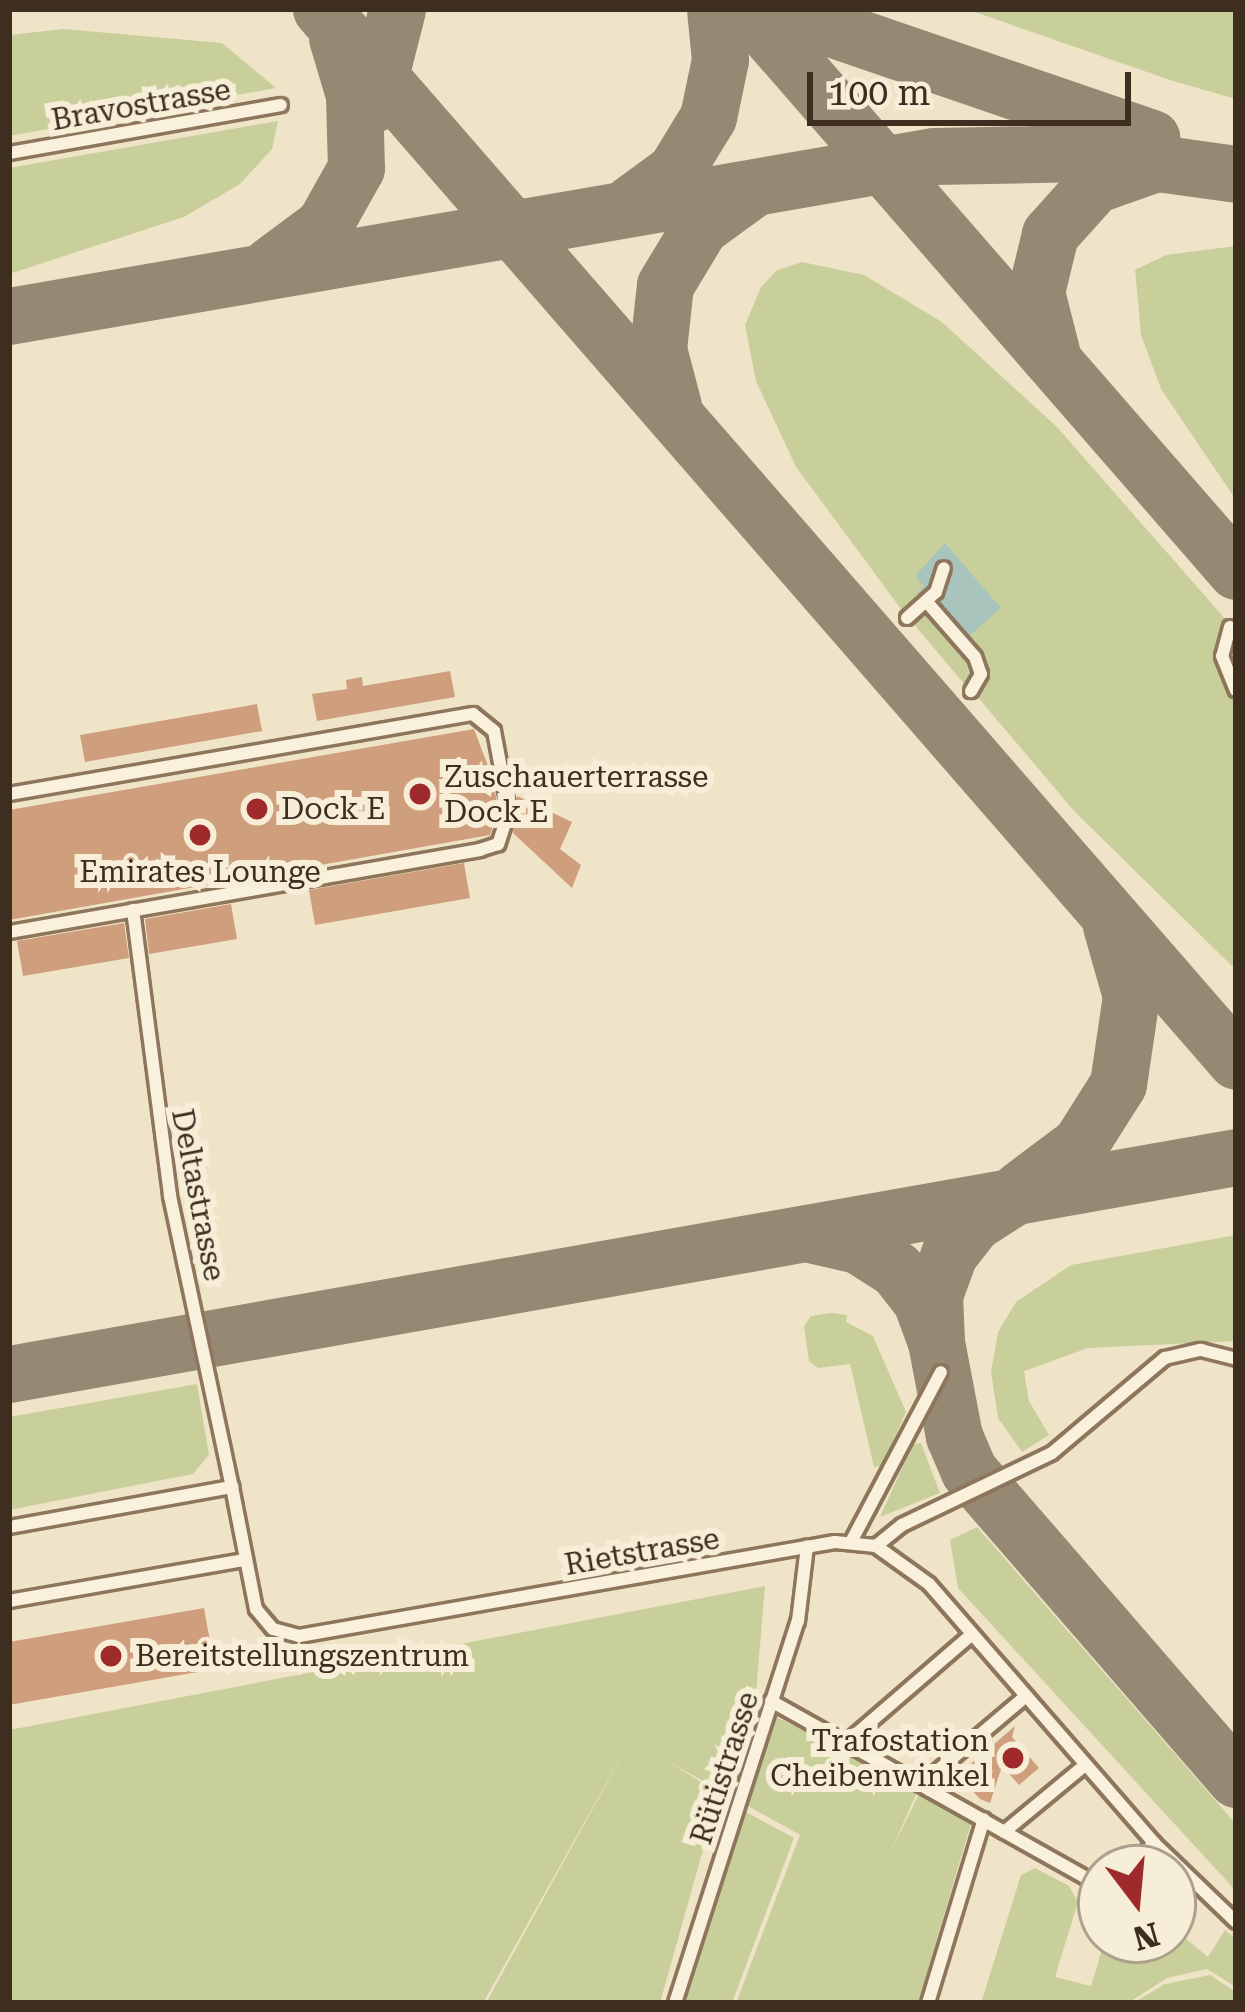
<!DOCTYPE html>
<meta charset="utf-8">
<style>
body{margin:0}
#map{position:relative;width:1245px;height:2012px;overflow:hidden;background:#f0e4c8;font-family:"Roboto Serif",serif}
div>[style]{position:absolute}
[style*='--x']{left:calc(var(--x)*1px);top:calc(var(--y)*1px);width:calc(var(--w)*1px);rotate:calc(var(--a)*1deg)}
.green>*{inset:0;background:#c9cf9b}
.water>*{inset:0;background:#a9c4bc}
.taxiway>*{height:57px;margin:-28.5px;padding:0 28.5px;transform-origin:28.5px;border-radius:28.5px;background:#968974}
.building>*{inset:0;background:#cf9f7d}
.roads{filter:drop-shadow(3px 0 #8d765c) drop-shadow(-3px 0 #8d765c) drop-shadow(0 3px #8d765c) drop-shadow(0 -3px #8d765c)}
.lane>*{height:12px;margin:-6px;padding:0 6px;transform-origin:6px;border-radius:6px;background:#faf1dc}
.dots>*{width:33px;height:33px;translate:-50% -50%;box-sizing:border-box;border:6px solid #f7eed8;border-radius:50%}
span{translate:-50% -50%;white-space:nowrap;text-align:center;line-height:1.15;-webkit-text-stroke:12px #f7eed8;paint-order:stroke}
.street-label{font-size:30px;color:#3d2e20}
.poi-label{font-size:30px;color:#3d2e20}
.left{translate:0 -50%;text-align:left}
.right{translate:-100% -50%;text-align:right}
.frame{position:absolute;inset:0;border:12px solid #3d2e20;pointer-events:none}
.north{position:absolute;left:1077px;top:1844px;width:120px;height:120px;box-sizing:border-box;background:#f7eed8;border:3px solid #ada18e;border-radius:50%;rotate:164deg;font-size:33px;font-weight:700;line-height:48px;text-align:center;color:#3d2e20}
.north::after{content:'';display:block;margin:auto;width:42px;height:54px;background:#9e2a2b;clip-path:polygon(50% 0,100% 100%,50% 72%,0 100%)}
.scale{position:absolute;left:807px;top:72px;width:324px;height:54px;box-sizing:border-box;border:6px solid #3d2e20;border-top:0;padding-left:15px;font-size:36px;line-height:42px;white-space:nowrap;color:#3d2e20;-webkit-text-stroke:9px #f7eed8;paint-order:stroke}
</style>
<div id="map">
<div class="green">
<div style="clip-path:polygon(966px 9px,1236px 9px,1236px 99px,1173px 81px)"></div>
<div style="clip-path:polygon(64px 29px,222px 43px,276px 88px,9px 136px,9px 35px)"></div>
<div style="clip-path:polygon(278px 121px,272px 149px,240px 184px,184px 217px,9px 274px,9px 168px)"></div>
<div style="clip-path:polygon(1236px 246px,1236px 500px,1161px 389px,1141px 335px,1135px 270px,1166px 255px)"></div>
<div style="clip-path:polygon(802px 262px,864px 275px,942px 322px,1057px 427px,1227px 621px,1216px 656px,1236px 699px,1236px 970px,1075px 812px,976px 695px,985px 679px,979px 652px,927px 593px,904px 613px,796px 467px,756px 381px,745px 325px,761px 287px,777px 270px)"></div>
<div style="clip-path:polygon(925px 615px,968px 656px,973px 668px,966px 686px,911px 621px)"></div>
<div style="clip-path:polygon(1236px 1235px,1236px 1341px,1088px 1348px,1024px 1371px,1029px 1401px,1049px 1435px,1022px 1452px,998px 1418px,991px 1372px,998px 1332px,1016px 1302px,1071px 1265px)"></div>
<div style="clip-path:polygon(831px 1313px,847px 1315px,846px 1322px,873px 1336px,906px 1412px,882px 1466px,874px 1467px,850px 1364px,818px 1368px,809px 1361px,804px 1326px,811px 1316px)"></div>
<div style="clip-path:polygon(197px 1384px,209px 1455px,193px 1474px,9px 1510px,9px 1417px)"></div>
<div style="clip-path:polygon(921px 1443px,940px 1493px,880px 1517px,913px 1444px)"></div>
<div style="clip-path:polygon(977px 1527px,1236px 1824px,1236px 1891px,958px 1588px,950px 1540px)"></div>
<div style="clip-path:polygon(765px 1586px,755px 1706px,918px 1790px,891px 1851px,920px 1792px,972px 1820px,918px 2003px,736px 2003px,800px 1835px,667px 1761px,719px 1793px,660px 2003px,486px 2003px,630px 1741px,483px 2003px,9px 2003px,9px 1730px)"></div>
<div style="clip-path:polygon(742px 1810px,794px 1838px,732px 2003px,680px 2003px)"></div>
<div style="clip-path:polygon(1035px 1868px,1069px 1886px,1078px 1902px,1055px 1977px,1091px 1986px,1105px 1940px,1173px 1940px,1173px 1928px,1208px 1957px,1225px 1930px,1236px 1939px,1236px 1987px,1207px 1969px,1167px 1978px,1128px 2003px,981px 2003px,1021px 1875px)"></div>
<div style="clip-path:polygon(1210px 1975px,1236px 1992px,1236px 2003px,1133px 2003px,1165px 1984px)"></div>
</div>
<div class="water">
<div style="clip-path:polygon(945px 543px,1001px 608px,961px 643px,917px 593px,924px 586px,915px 576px)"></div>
</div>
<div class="taxiway">
<div style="--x:321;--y:9;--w:1394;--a:48.98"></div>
<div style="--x:747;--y:9;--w:745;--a:48.97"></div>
<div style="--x:775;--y:9;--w:398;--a:18.9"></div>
<div style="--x:373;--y:104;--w:98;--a:-75.8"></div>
<div style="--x:630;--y:204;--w:56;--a:-36.3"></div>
<div style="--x:675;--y:171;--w:63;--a:-58.6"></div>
<div style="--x:708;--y:117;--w:58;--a:-78.1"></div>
<div style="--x:720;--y:60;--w:51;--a:-95.6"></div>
<div style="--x:269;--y:266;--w:69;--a:-36.7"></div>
<div style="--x:324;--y:225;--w:65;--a:-60.7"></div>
<div style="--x:356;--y:168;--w:73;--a:-91.6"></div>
<div style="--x:354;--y:95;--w:59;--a:-106.6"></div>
<div style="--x:9;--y:316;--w:938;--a:-9.82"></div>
<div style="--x:933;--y:156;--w:152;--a:-1.1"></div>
<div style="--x:1085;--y:153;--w:152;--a:7.9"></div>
<div style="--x:1052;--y:355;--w:65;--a:-104.3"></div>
<div style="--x:1036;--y:292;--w:60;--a:-76.4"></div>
<div style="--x:1050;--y:234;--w:66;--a:-48.1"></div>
<div style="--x:1094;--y:185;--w:63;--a:-19.6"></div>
<div style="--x:673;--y:406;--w:59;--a:-104.7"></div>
<div style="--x:658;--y:349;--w:64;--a:-83.8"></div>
<div style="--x:665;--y:285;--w:68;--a:-58.9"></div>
<div style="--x:700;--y:227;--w:63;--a:-36"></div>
<div style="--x:1020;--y:1189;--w:75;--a:-36.9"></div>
<div style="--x:1080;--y:1144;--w:71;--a:-57.7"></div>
<div style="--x:1118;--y:1084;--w:89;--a:-81.6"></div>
<div style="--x:1131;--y:996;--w:73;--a:-105.9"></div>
<div style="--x:814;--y:1235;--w:45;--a:12.8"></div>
<div style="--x:858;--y:1245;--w:45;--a:32.3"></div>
<div style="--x:896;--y:1269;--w:41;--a:52"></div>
<div style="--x:921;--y:1301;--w:44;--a:69.9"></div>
<div style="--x:936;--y:1342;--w:47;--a:-92.4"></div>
<div style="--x:934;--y:1295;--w:44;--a:-69.9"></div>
<div style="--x:949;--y:1254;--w:39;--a:-52"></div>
<div style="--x:973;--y:1223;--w:46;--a:-32.7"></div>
<div style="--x:936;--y:1342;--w:96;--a:79.2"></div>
<div style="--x:954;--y:1436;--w:38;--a:67"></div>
<div style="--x:969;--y:1471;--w:408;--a:49.1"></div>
<div style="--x:9;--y:1374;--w:1246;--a:-10.03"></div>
</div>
<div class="building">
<div style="clip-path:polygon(450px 671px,455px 697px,317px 721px,312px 694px,347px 689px,346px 680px,362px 677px,363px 686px)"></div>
<div style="clip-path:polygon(257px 704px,262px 731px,85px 762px,80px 735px)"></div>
<div style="clip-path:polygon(474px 729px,488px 766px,461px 770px,494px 785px,498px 810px,490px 835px,9px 920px,9px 810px)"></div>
<div style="clip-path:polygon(517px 796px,572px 822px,560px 849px,581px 865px,572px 888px,513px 833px)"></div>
<div style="clip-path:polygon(464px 863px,470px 898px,315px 925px,309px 890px)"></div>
<div style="clip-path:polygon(231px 904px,237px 939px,149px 954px,145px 919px)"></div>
<div style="clip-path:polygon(124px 923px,129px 958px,23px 976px,17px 941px)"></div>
<div style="clip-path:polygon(204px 1608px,215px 1669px,9px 1705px,9px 1642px)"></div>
<div style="clip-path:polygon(1015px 1726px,1012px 1737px,1039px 1768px,1019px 1785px,1002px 1766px,990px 1803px,980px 1799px,958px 1775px)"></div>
</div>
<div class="roads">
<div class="lane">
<div style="--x:9;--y:153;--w:276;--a:-10"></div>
<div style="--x:926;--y:601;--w:74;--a:48.8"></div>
<div style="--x:975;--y:657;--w:18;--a:71"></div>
<div style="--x:981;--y:674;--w:20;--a:120"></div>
<div style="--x:907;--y:618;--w:39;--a:-42"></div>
<div style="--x:936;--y:592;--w:25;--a:-72"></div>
<div style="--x:1230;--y:627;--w:30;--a:105"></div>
<div style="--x:1222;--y:656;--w:37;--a:68"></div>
<div style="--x:9;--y:794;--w:471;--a:-9.8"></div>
<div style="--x:473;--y:714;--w:27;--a:39"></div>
<div style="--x:494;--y:731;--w:81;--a:79.4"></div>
<div style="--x:509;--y:811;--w:35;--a:108"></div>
<div style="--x:498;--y:844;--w:19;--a:162"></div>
<div style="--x:480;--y:850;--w:478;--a:170.1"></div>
<div style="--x:133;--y:910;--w:288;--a:82.6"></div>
<div style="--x:170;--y:1196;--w:298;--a:78"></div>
<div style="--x:9;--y:1527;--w:227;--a:-10.2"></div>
<div style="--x:232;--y:1487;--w:124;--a:78.9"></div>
<div style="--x:256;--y:1609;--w:26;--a:50"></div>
<div style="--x:273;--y:1629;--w:27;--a:15"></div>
<div style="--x:299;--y:1636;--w:544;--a:-9.95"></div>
<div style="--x:835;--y:1542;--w:41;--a:5.6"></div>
<div style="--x:876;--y:1546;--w:65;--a:35.6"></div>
<div style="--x:929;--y:1584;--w:343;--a:49"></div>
<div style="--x:1154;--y:1843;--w:114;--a:43.9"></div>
<div style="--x:851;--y:1542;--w:192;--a:-62.1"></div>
<div style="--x:876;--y:1546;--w:33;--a:-39"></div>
<div style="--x:902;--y:1525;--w:166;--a:-25.6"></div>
<div style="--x:1052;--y:1453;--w:148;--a:-40.1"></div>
<div style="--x:1165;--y:1358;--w:37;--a:-13"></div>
<div style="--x:1201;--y:1350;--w:36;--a:14"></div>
<div style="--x:9;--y:1601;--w:239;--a:-9.9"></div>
<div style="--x:771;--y:1701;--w:378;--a:29.3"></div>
<div style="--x:847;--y:1742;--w:165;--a:-40.8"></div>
<div style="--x:923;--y:1783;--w:135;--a:-40.2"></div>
<div style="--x:1004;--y:1832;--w:105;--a:-39.6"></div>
<div style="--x:1130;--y:1868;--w:35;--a:-46"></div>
<div style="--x:675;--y:2003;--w:401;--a:-72.2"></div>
<div style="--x:798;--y:1621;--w:75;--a:-83.1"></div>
<div style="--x:928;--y:2003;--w:192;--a:-73.1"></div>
</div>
</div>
<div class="dots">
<div style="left:420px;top:794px;background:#9e2a2b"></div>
<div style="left:257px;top:809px;background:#9e2a2b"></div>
<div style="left:200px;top:835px;background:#9e2a2b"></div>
<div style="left:111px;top:1656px;background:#9e2a2b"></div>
<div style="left:1013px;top:1758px;background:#9e2a2b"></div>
</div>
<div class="street-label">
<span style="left:141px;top:105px;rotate:-10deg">Bravostrasse</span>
<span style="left:198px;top:1195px;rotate:79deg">Deltastrasse</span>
<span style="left:642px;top:1552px;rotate:-10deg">Rietstrasse</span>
<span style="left:725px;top:1768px;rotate:-72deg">Rütistrasse</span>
</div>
<div class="poi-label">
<span class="left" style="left:444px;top:794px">Zuschauerterrasse<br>Dock E</span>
<span class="left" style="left:281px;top:809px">Dock E</span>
<span style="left:200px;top:872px">Emirates Lounge</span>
<span class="left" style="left:135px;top:1656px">Bereitstellungszentrum</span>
<span class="right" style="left:989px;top:1758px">Trafostation<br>Cheibenwinkel</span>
</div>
<div class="frame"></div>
<div class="north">N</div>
<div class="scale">100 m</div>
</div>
